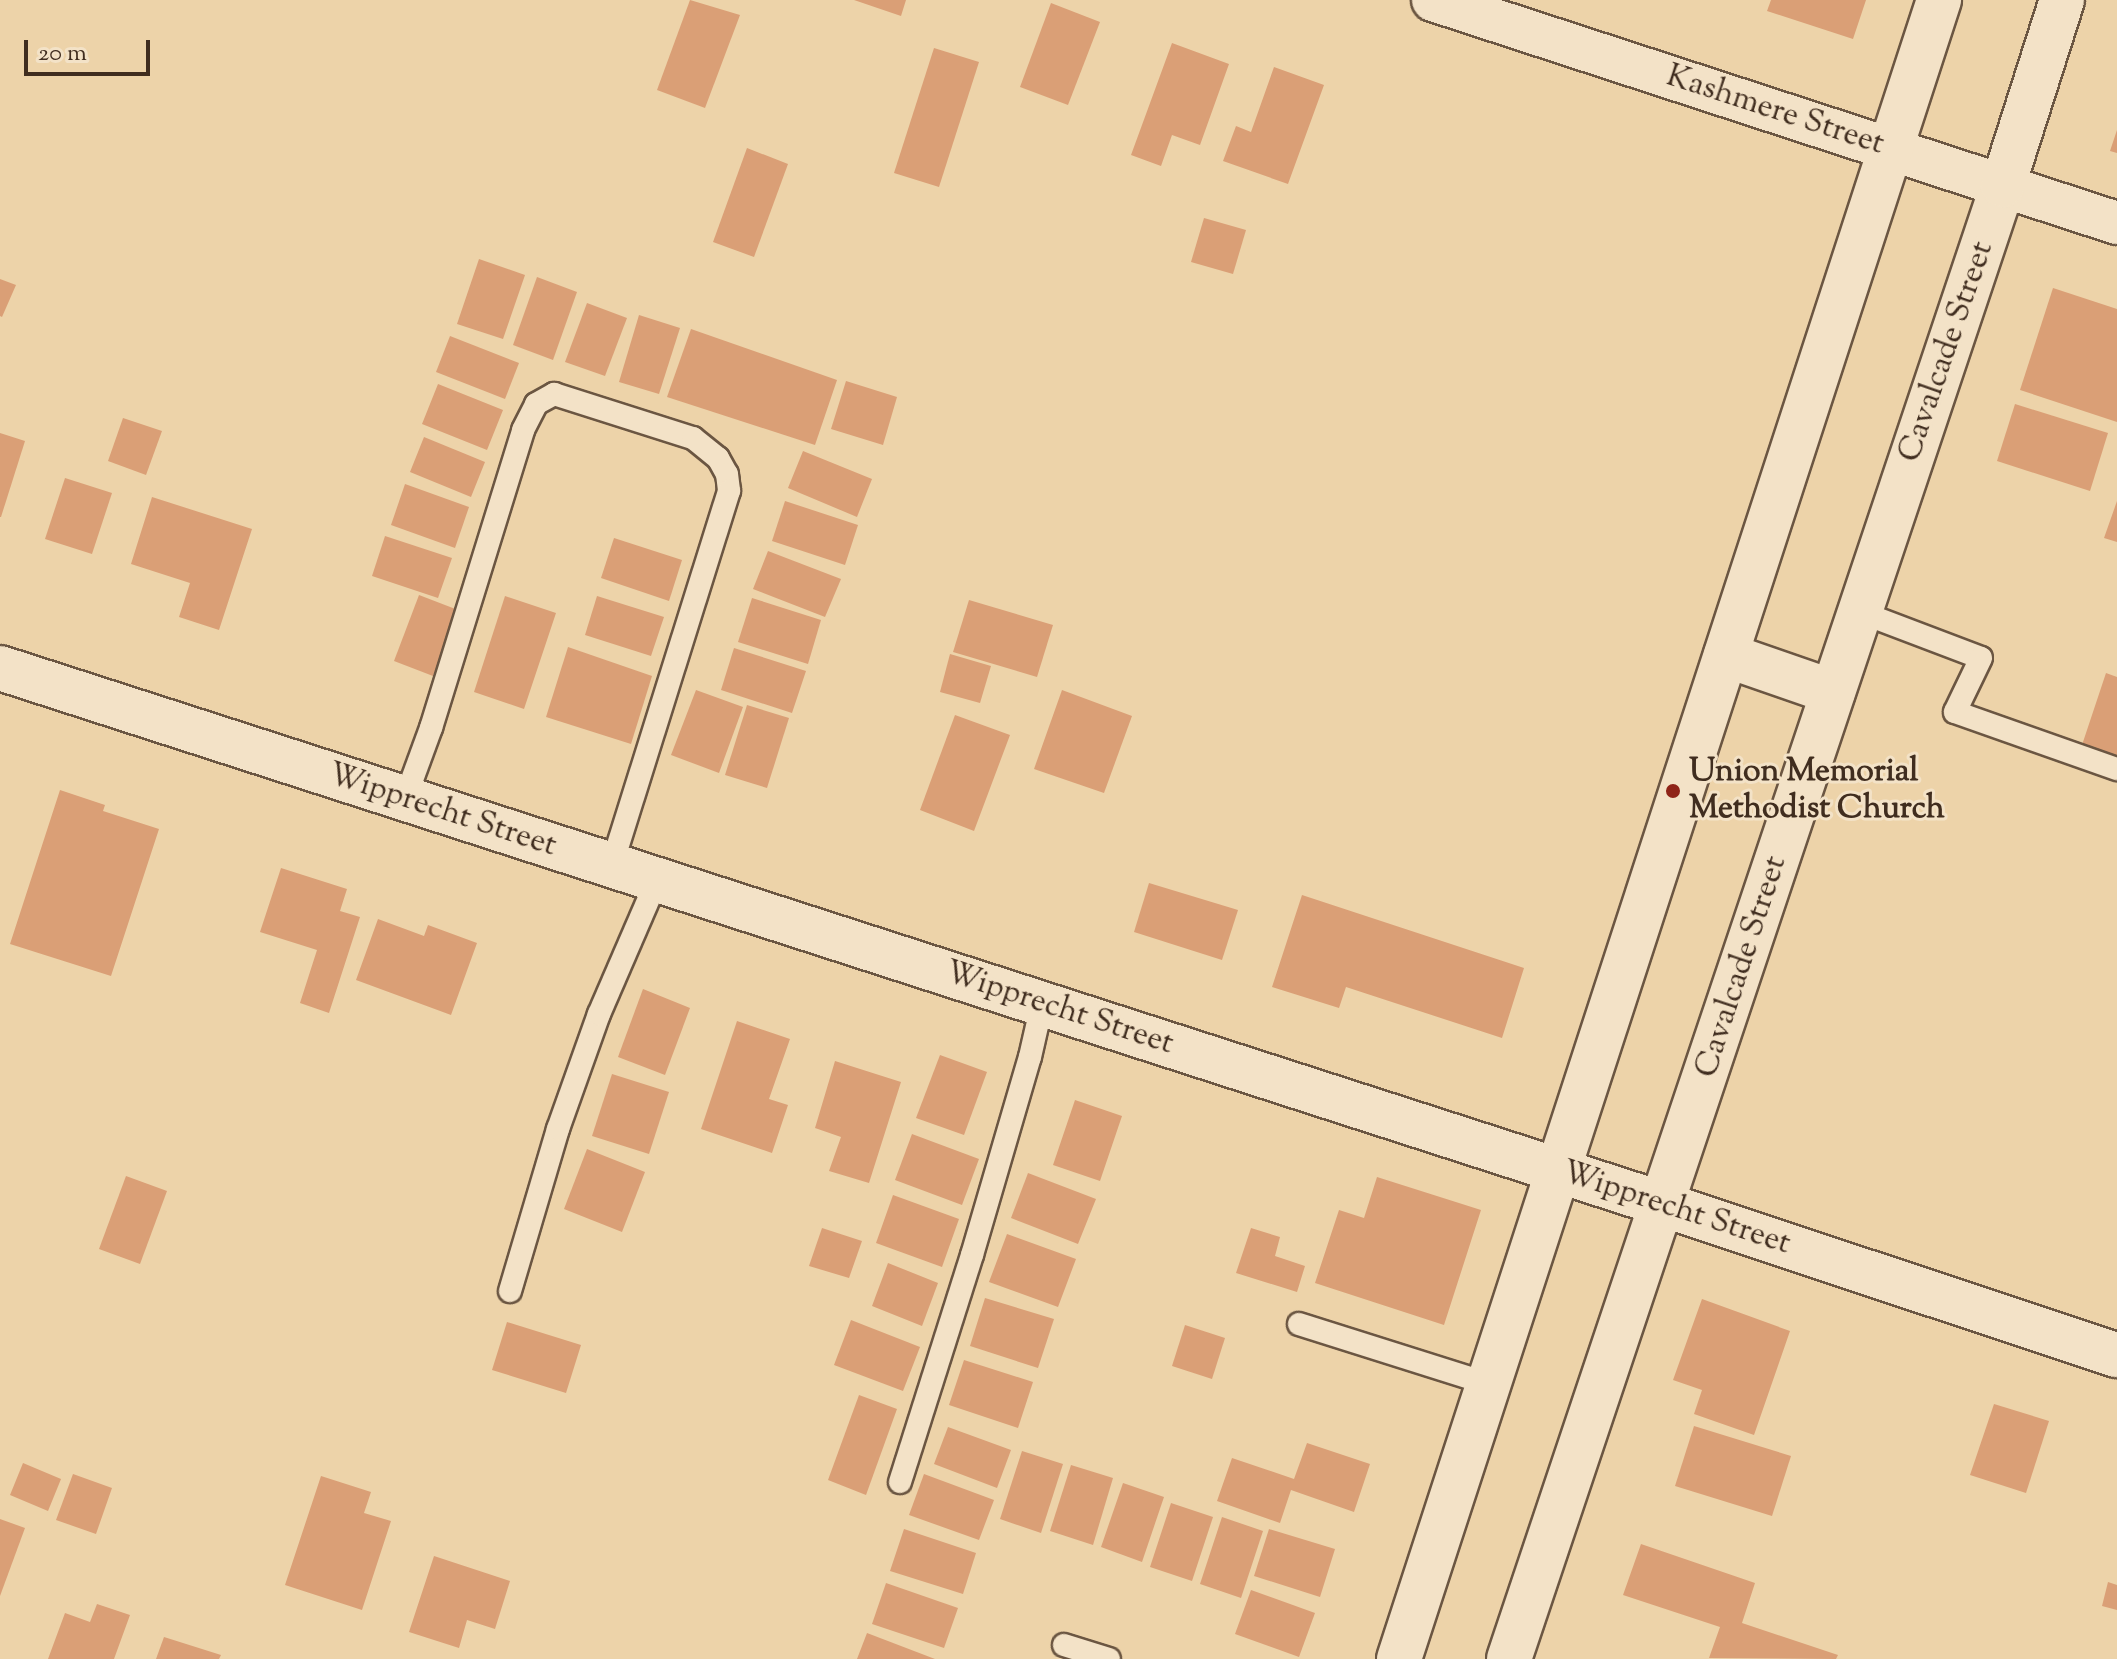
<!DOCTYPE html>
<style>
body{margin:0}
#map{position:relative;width:2117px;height:1659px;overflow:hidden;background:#edd3a9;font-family:"Sorts Mill Goudy",serif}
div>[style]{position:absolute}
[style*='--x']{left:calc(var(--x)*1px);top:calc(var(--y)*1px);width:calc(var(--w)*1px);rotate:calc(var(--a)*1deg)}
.building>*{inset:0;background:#da9f76}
.roads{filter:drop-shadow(2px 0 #6b5642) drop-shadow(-2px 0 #6b5642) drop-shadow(0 2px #6b5642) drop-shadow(0 -2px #6b5642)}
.lane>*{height:22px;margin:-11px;padding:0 11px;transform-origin:11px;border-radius:11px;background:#f3e2c7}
.street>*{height:42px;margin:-21px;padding:0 21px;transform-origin:21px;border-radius:21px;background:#f3e2c7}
.secondary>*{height:44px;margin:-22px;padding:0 22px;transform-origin:22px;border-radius:22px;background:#f3e2c7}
.dots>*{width:22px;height:22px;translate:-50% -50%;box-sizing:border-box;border:4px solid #f3e2c7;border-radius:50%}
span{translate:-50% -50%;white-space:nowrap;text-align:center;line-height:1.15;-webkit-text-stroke:6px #f3e2c7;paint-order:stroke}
.street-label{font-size:32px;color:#402d1f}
.poi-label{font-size:32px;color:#402d1f;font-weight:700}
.left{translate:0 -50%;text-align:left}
.scale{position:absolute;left:24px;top:40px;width:126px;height:36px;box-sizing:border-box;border:4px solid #402d1f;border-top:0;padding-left:10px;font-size:24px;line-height:28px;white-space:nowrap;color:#402d1f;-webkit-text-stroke:6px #f3e2c7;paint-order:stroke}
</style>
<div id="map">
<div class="building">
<div style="clip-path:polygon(690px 0,740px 15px,705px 108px,657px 90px)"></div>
<div style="clip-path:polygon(854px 0,906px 0,901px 16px)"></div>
<div style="clip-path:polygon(1771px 0,1866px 0,1853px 39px,1767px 11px)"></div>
<div style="clip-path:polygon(1051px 3px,1100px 22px,1068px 105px,1020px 87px)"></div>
<div style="clip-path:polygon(1172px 43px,1229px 64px,1200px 145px,1172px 135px,1161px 166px,1131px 155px)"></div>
<div style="clip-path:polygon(934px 48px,979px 62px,939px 187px,894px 173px)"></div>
<div style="clip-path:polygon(1274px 67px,1324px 85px,1288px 184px,1223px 161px,1236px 126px,1251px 132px)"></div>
<div style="clip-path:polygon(2117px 130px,2117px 153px,2110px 151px)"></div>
<div style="clip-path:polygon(747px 148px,788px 164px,754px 257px,713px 242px)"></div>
<div style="clip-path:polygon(1204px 218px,1246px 230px,1233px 274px,1191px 262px)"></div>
<div style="clip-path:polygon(479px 259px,525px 275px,503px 339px,457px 324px)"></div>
<div style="clip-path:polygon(537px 277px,577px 292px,553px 360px,513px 345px)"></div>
<div style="clip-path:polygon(0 279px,16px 285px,2px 317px,0 316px)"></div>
<div style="clip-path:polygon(2053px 288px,2117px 309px,2117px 422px,2020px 390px)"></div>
<div style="clip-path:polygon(587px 303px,627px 318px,605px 376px,565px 362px)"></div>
<div style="clip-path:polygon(639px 315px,680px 328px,659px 394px,619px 382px)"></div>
<div style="clip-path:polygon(691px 329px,837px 380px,815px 445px,667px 397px)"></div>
<div style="clip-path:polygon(450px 336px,519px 363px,505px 399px,436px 372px)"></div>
<div style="clip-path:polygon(846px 381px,897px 397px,883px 445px,831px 429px)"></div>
<div style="clip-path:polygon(438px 384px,503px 410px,487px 450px,422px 424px)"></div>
<div style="clip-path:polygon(2015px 404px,2108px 433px,2090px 491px,1997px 461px)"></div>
<div style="clip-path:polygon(123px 418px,162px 431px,146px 475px,108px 461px)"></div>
<div style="clip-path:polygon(0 433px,25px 441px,1px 517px,0 517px)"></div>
<div style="clip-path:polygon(424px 437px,485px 462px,471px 497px,410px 472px)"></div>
<div style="clip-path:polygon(803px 451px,872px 479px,857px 517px,788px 488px)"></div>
<div style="clip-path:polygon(65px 478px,112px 493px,92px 554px,45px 539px)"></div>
<div style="clip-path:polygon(405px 484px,469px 507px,455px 548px,391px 525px)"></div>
<div style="clip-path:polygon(152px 497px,252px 529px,219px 630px,179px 617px,190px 583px,131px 564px)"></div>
<div style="clip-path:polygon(785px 501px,858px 525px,845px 565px,772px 541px)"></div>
<div style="clip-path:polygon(2117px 501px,2117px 542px,2104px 538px)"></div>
<div style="clip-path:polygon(385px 536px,452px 558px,438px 598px,372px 576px)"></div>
<div style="clip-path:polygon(614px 538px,682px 560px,669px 601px,601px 578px)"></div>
<div style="clip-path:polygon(768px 551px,841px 579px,825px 617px,753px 589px)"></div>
<div style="clip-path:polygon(419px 595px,458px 610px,433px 676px,394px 661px)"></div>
<div style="clip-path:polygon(505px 596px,556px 613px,524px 709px,474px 692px)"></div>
<div style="clip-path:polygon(597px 596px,664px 617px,651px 656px,585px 635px)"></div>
<div style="clip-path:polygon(752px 598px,821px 620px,808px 664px,738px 642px)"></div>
<div style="clip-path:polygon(969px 600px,1053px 625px,1037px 677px,953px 652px)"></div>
<div style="clip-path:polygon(568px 647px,652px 676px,631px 744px,546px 717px)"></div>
<div style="clip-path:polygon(734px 648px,806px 671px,792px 713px,721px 690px)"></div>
<div style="clip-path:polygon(950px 654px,991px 666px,980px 703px,940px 692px)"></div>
<div style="clip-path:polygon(2106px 673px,2117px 677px,2117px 760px,2081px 748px)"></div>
<div style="clip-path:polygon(696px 690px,743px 707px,719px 773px,671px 755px)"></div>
<div style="clip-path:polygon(1062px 690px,1132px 716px,1104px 793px,1034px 769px)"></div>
<div style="clip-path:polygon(747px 705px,789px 718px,767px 788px,725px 775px)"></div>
<div style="clip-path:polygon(955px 715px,1010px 735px,974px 831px,920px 810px)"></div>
<div style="clip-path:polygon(60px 790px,105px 805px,103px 811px,159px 829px,111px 976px,10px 944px)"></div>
<div style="clip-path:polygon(281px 868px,347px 889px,340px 911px,360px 917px,329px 1013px,300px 1003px,317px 950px,260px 932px)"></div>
<div style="clip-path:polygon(1149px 883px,1238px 910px,1222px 960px,1134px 932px)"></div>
<div style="clip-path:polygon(1302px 895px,1524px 968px,1502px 1038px,1346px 987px,1339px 1008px,1272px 987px)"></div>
<div style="clip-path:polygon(378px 919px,424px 936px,428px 925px,477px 943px,451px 1015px,356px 980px)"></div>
<div style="clip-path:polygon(643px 989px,690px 1008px,665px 1075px,618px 1057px)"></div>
<div style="clip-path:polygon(737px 1021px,790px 1039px,769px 1099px,788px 1105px,772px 1153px,701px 1129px)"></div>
<div style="clip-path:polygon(940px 1055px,987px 1072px,964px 1135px,916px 1118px)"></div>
<div style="clip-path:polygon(835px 1061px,901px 1082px,869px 1183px,829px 1171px,841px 1137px,815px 1128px)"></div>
<div style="clip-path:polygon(612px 1074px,669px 1092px,649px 1154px,592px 1136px)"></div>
<div style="clip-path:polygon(1075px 1100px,1122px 1116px,1100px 1181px,1053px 1165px)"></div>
<div style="clip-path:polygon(912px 1134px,979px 1159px,962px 1205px,895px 1180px)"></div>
<div style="clip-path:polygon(587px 1149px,645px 1172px,622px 1232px,564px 1209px)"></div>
<div style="clip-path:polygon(1028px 1173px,1096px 1199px,1078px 1244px,1011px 1218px)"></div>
<div style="clip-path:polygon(126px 1176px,167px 1191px,140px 1264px,99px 1249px)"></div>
<div style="clip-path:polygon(1377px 1177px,1481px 1210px,1444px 1325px,1315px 1283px,1339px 1210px,1364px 1218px)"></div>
<div style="clip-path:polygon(893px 1195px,959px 1219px,942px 1267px,876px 1243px)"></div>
<div style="clip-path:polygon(822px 1228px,862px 1241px,849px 1278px,809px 1266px)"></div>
<div style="clip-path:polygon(1251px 1228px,1280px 1237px,1275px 1256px,1305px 1266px,1297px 1292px,1236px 1273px)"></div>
<div style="clip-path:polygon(1007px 1234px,1076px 1259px,1058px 1307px,989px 1282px)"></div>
<div style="clip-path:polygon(888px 1263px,938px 1283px,922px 1326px,872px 1306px)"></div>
<div style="clip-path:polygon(985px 1298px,1054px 1319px,1038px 1368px,970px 1346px)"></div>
<div style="clip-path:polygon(1702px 1299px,1790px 1331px,1754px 1435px,1694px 1414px,1702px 1390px,1673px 1380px)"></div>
<div style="clip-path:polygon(851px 1320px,920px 1347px,903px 1391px,834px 1365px)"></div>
<div style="clip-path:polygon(507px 1322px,581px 1345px,566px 1393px,492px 1370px)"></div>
<div style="clip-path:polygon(1185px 1325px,1225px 1338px,1212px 1379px,1172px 1366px)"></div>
<div style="clip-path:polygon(964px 1360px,1033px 1382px,1018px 1428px,949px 1405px)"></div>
<div style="clip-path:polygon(859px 1395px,897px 1409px,866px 1495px,828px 1480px)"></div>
<div style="clip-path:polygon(1994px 1404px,2049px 1421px,2026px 1493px,1970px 1475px)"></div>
<div style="clip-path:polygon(1694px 1426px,1791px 1456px,1772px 1516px,1675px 1486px)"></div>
<div style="clip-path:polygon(948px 1427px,1011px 1450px,997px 1488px,934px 1464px)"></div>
<div style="clip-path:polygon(1307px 1443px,1370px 1464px,1354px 1512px,1291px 1490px,1280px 1523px,1217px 1501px,1232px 1458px,1294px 1479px)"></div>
<div style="clip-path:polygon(1022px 1451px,1063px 1464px,1041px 1533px,1000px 1519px)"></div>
<div style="clip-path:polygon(23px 1463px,61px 1479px,48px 1511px,10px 1495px)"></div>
<div style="clip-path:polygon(1071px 1465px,1113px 1478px,1093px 1545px,1050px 1531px)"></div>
<div style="clip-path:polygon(73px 1474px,112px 1488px,96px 1534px,56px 1520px)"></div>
<div style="clip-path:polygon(924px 1474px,994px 1500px,979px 1540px,909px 1515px)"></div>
<div style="clip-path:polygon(321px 1476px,371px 1492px,364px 1513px,391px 1521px,362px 1610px,285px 1585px)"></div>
<div style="clip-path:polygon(1123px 1483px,1164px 1497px,1142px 1562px,1101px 1547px)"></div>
<div style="clip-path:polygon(1171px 1503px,1213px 1517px,1192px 1581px,1150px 1567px)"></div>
<div style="clip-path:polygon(1222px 1517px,1263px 1531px,1241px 1598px,1200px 1584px)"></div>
<div style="clip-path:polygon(0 1519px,25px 1528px,0 1596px)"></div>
<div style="clip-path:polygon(904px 1529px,976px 1553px,963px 1594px,890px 1571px)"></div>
<div style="clip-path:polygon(1269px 1529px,1335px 1549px,1320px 1597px,1254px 1576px)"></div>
<div style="clip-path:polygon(1641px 1544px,1755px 1583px,1742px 1623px,1838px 1655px,1836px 1659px,1709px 1658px,1720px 1627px,1623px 1595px)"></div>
<div style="clip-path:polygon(434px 1556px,510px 1581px,495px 1629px,467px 1620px,459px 1648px,409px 1632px)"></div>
<div style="clip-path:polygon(2108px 1582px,2117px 1585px,2117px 1610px,2102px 1606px)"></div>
<div style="clip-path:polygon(886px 1583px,958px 1608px,944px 1648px,872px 1624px)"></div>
<div style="clip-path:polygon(1251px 1590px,1315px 1613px,1299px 1657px,1235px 1634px)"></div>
<div style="clip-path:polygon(97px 1604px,130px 1615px,114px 1659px,48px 1659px,65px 1613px,90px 1622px)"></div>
<div style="clip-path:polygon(867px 1633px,935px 1659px,857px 1659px)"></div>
<div style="clip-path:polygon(164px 1637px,221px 1655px,219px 1659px,156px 1659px)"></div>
</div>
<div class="roads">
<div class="lane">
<div style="--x:1860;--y:612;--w:129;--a:20.8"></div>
<div style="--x:1981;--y:658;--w:60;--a:115.7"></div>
<div style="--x:1955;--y:712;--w:172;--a:19.4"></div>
<div style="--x:405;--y:799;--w:76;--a:-69.9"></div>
<div style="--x:431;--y:728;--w:312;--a:-72.8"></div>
<div style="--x:523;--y:430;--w:29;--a:-63"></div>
<div style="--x:536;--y:404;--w:21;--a:-29"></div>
<div style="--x:554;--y:394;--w:146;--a:17.6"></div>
<div style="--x:693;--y:438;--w:32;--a:39"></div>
<div style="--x:718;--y:458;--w:18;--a:61"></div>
<div style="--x:727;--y:474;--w:17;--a:83"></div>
<div style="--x:729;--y:491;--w:392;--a:107.4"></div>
<div style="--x:510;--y:1291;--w:169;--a:-73.5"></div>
<div style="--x:558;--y:1129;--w:122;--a:-70.4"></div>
<div style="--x:599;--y:1014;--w:146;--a:-66.6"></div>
<div style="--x:1299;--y:1324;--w:199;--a:17.5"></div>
<div style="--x:900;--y:1482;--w:238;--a:-72.4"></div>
<div style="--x:972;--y:1255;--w:206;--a:-73.7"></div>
<div style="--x:1030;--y:1057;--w:54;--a:-77.2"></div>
<div style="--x:1064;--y:1645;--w:47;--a:17.3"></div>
</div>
<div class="street">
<div style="--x:1433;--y:0;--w:719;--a:18.06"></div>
</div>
<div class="secondary">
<div style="--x:1726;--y:655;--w:113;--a:19.1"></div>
<div style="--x:0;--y:668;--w:1746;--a:17.87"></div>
<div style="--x:1662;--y:1204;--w:479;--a:18.4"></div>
<div style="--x:1399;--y:1659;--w:1745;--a:-71.97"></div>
<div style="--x:1509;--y:1659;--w:1555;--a:-71.47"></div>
<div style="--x:2003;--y:185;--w:194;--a:-72.3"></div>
</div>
</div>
<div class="dots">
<div style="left:1673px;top:791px;background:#8f2418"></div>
</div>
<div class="street-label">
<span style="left:1775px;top:111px;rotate:18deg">Kashmere Street</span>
<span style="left:1947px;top:352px;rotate:-71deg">Cavalcade Street</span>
<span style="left:442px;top:811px;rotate:18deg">Wipprecht Street</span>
<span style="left:1742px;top:967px;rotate:-72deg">Cavalcade Street</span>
<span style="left:1059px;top:1009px;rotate:18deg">Wipprecht Street</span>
<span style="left:1676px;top:1209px;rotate:18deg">Wipprecht Street</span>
</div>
<div class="poi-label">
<span class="left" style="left:1689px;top:791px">Union Memorial<br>Methodist Church</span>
</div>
<div class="scale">20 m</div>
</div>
